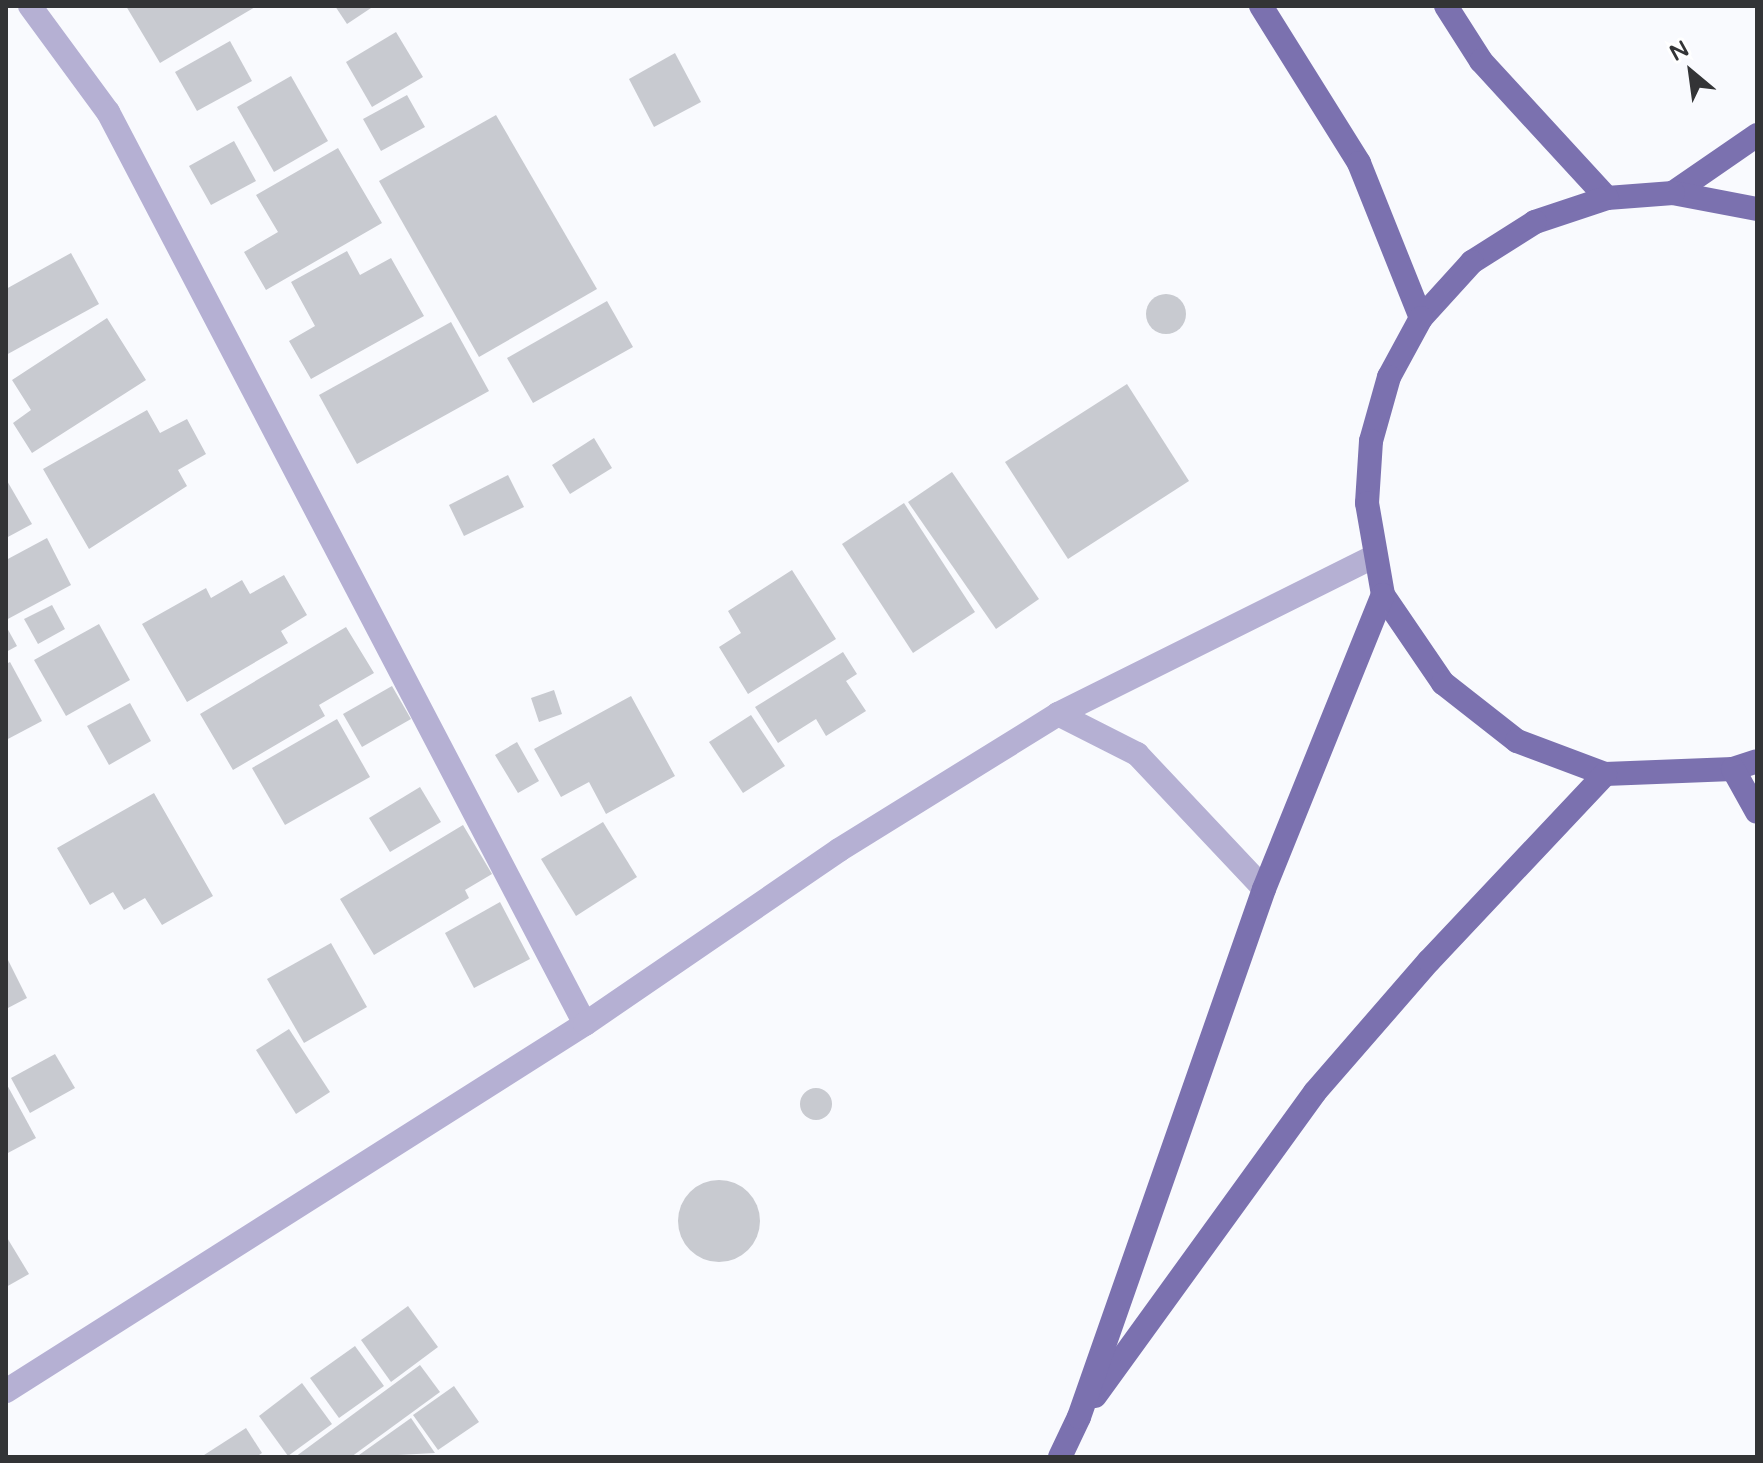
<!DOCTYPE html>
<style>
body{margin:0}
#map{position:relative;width:1763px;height:1463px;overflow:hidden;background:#f9fafe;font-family:"Varela Round",sans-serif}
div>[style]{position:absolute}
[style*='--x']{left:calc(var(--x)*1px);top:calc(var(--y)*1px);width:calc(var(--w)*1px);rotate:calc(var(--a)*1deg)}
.building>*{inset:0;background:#c8cad0}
.round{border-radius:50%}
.minor>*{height:24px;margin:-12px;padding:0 12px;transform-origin:12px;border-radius:12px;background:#b5b0d3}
.major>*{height:24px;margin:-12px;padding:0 12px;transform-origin:12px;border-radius:12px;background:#7b71af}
span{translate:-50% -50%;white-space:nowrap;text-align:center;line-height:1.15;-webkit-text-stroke:6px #fff;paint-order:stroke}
.frame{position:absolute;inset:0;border:8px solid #333436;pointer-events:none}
.north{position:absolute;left:1651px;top:32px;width:80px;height:80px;-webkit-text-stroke:6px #fff;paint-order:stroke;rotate:331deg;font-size:22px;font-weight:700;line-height:32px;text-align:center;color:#333436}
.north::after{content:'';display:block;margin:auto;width:28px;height:36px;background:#333436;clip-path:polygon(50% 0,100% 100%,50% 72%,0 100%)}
</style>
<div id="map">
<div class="building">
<div style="clip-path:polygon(126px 6px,257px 6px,160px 63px)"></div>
<div style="clip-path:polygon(335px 6px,374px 6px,347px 24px)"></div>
<div style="clip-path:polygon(396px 32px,423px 77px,372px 107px,346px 62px)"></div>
<div style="clip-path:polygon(230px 41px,252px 81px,197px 111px,175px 72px)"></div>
<div style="clip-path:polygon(675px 53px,701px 102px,654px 127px,629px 79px)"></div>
<div style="clip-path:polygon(291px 76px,328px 141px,274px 172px,237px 107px)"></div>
<div style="clip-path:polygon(407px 95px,425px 127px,381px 151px,363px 119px)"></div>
<div style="clip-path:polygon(496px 115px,597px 289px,479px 357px,379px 181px)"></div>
<div style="clip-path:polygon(234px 141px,256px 181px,211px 205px,189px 166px)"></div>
<div style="clip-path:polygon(338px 148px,382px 223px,266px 290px,244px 252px,278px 232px,256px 195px)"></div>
<div style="clip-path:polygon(347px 251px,360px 275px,391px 258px,424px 316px,311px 379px,289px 341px,315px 326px,291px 282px)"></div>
<div style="clip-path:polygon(71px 253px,99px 304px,6px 355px,6px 289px)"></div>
<div class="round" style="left:1146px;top:294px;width:40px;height:40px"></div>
<div style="clip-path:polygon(607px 301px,633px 347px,533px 403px,507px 358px)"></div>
<div style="clip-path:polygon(107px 318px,146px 380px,32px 453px,13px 423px,31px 410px,12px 380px)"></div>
<div style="clip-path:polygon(451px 322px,489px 391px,357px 464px,319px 395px)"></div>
<div style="clip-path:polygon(1127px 384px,1189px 481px,1068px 559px,1005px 462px)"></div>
<div style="clip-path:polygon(147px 410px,160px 433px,187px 419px,206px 454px,178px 470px,187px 486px,89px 549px,43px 469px)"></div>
<div style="clip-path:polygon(594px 438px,612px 468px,570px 494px,552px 465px)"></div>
<div style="clip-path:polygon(952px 472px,1039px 599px,996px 629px,908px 502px)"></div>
<div style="clip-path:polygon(508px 475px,524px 507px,464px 536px,449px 505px)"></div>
<div style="clip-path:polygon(6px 479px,32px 524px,6px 538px)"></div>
<div style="clip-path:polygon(904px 503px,975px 612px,913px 653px,842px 544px)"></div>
<div style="clip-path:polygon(47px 538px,71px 585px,6px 620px,6px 560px)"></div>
<div style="clip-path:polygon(792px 570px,836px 639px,748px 694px,719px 647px,741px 633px,728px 611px)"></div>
<div style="clip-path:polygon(284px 575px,307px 615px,281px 631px,288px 643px,187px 702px,142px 624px,206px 588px,211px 598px,242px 580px,250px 594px)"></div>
<div style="clip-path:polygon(52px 605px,65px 629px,38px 644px,24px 619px)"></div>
<div style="clip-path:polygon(99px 624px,130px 680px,66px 716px,34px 660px)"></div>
<div style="clip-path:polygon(6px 626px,17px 646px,6px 652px)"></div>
<div style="clip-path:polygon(346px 627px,374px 673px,319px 705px,325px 716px,233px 770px,200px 714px)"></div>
<div style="clip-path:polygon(843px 652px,857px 674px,846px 681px,866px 711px,826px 736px,816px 719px,778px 743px,755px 707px)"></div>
<div style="clip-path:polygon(10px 662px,42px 721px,6px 740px,6px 664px)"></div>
<div style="clip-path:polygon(392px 686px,411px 719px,362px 747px,343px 714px)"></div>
<div style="clip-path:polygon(554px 690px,562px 714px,539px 722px,531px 698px)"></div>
<div style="clip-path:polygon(631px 696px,675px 776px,606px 814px,589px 782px,561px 797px,534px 749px)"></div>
<div style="clip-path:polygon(130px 703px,151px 741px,109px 765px,87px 726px)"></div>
<div style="clip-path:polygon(751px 715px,785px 766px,743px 793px,709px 742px)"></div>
<div style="clip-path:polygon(337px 719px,370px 777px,285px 825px,252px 768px)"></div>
<div style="clip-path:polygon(517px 742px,539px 781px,518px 793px,495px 755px)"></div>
<div style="clip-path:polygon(420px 787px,441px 822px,390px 852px,369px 818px)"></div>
<div style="clip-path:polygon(154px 793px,213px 896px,162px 925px,145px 898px,124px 910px,113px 892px,90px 905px,57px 848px)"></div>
<div style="clip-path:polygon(603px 822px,637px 877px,576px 916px,541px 859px)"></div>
<div style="clip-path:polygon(463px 825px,492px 874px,465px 890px,469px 898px,374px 955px,340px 899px)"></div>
<div style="clip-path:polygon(500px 902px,530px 959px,474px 988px,445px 933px)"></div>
<div style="clip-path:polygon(331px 943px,367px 1007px,304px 1043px,267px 979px)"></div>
<div style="clip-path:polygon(6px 956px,27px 998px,6px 1009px)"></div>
<div style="clip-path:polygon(289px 1029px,330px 1092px,296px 1114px,256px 1050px)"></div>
<div style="clip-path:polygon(55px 1054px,75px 1088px,30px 1113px,11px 1078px)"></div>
<div style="clip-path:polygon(6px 1083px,36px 1138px,6px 1154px)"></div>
<div class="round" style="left:800px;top:1088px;width:32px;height:32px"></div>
<div class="round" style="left:678px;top:1180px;width:82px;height:82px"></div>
<div style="clip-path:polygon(6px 1236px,29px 1274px,6px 1287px)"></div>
<div style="clip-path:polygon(408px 1306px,438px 1347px,391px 1382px,361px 1340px)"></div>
<div style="clip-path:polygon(355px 1346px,384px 1386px,339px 1418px,310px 1378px)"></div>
<div style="clip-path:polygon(420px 1365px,440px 1392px,351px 1457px,295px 1457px)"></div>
<div style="clip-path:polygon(302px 1383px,332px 1424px,288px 1456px,259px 1416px)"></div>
<div style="clip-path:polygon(454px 1386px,479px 1422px,438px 1450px,413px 1415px)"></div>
<div style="clip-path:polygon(411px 1418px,435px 1453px,361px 1457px,359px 1455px)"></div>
<div style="clip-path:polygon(246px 1428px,262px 1453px,256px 1457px,201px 1457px)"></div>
</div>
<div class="minor">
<div style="--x:30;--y:6;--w:132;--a:53.7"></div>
<div style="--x:108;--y:112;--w:1029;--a:62.39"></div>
<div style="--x:1058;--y:714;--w:89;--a:26.9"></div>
<div style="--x:1137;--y:754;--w:185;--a:46.7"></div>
<div style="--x:6;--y:1391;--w:686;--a:-32.37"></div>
<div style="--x:585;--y:1024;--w:308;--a:-34.4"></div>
<div style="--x:839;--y:850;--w:258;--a:-31.8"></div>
<div style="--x:1058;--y:714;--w:352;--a:-26.5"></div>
</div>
<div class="major">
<div style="--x:1261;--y:6;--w:185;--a:58"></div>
<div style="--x:1359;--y:163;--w:167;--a:68.2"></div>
<div style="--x:1446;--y:6;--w:65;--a:57.5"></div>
<div style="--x:1481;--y:61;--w:186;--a:47.4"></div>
<div style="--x:1673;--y:193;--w:102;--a:-34.6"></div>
<div style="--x:1757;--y:209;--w:86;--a:-169.2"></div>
<div style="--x:1673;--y:193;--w:66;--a:175.7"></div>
<div style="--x:1607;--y:198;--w:76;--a:161.6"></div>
<div style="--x:1535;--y:222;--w:75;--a:147.6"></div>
<div style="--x:1472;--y:262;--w:76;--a:132.3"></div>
<div style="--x:1421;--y:318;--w:67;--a:118.5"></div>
<div style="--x:1389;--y:377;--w:66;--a:105.7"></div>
<div style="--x:1371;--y:441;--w:62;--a:93.7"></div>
<div style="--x:1367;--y:503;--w:93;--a:80.1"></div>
<div style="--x:1383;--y:595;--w:107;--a:55.7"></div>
<div style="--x:1443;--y:683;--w:94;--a:38.1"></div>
<div style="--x:1517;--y:741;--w:94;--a:20.6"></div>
<div style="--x:1605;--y:774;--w:128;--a:-2.2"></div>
<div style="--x:1733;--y:769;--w:25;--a:-18"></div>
<div style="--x:1733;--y:769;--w:49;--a:60.8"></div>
<div style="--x:1095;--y:1396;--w:375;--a:-54.1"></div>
<div style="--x:1315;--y:1092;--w:174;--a:-49"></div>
<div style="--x:1429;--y:961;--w:257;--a:-46.7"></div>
<div style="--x:1060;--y:1457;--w:44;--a:-64.6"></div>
<div style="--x:1079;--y:1417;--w:559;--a:-70.69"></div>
<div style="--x:1264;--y:889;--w:317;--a:-68"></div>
</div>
<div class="frame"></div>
<div class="north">N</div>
</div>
